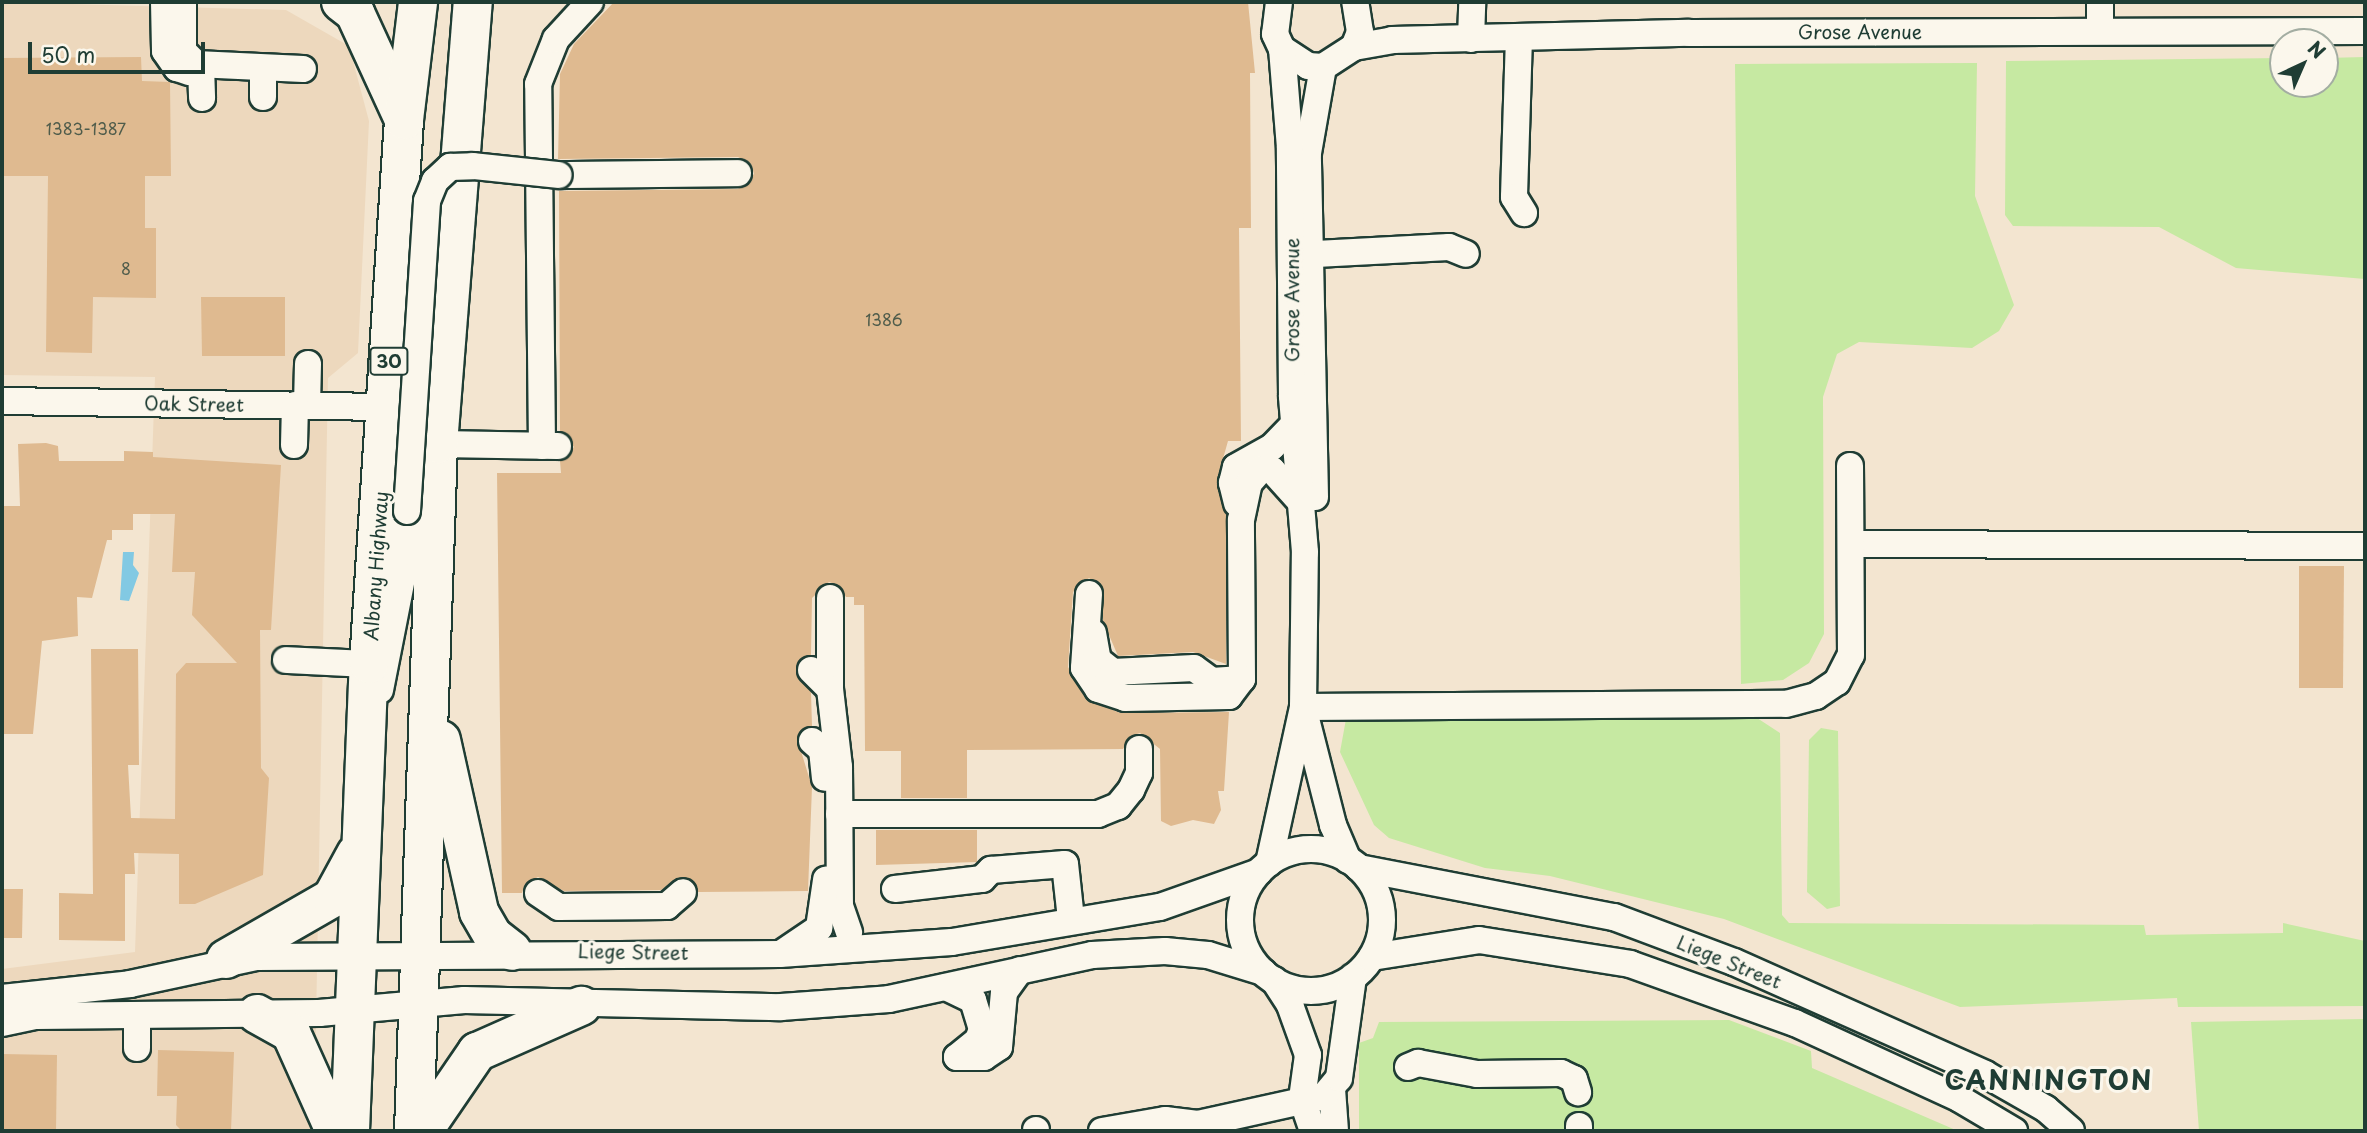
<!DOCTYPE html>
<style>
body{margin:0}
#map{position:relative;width:2367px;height:1133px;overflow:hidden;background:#f3e5d0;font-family:"Playpen Sans",sans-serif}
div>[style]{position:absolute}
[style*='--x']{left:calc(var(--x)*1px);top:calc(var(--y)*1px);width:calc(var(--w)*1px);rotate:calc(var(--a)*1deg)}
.built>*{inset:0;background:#edd8bd}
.green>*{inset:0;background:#c6e9a2}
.water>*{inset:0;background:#82c9e3}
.building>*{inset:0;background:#dfba90}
.roads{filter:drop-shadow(2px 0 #1f3d34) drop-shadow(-2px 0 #1f3d34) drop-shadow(0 2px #1f3d34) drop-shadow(0 -2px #1f3d34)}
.minor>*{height:26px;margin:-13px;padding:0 13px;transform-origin:13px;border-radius:13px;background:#fbf7ec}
.minor>.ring{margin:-13px;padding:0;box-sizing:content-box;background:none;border:26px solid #fbf7ec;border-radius:50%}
.highway>*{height:38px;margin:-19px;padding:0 19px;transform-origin:19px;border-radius:19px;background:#fbf7ec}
.bridges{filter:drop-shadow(2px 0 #1f3d34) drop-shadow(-2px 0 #1f3d34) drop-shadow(0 2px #1f3d34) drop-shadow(0 -2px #1f3d34)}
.minor-bridge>*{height:26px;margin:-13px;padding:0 13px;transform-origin:13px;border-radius:13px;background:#fbf7ec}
span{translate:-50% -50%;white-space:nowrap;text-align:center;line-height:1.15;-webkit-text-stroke:6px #fbf7ec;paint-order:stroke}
.number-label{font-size:16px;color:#4f5c4b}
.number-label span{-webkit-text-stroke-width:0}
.shield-label span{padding:2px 5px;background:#fbf7ec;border:2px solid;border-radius:5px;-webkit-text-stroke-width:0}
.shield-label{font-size:18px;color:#1f3d34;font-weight:700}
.street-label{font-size:19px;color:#1f3d34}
.district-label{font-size:26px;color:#1f3d34;font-weight:700;letter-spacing:2px}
.frame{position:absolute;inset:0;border:4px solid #1f3d34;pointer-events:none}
.north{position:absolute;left:2269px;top:28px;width:70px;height:70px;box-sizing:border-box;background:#fbf7ec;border:2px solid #a3ada2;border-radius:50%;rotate:44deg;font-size:19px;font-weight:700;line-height:28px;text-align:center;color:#1f3d34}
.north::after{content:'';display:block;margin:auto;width:24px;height:32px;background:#1f3d34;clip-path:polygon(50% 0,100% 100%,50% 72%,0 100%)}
.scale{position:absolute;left:28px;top:42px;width:177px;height:32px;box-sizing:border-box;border:4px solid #1f3d34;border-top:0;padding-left:9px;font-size:21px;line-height:24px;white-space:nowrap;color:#1f3d34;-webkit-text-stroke:5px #fbf7ec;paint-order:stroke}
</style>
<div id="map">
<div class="built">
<div style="clip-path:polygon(2px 2px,286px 10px,349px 46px,369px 121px,358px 353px,328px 378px,314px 1131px,2px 1131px,2px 969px,135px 952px,155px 377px,2px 375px)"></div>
</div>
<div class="green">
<div style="clip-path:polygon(2365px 57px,2365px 279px,2236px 268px,2159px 227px,2013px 226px,2005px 215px,2006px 61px,2283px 58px,2283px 84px,2325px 84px,2325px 58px)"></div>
<div style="clip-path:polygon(1977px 63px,1975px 196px,2014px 305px,1999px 331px,1972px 348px,1859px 342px,1837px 354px,1823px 397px,1824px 634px,1809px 663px,1783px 680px,1741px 684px,1735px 64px)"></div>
<div style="clip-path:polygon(1754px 716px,1780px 733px,1782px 915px,1789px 923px,2144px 925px,2146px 935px,2283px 933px,2283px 923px,2365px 941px,2365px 1006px,2178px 1007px,2177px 998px,1960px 1007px,1724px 919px,1550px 876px,1485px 868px,1389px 838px,1374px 825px,1340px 752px,1346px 719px)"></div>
<div style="clip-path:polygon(1821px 728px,1838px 731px,1840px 906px,1827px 909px,1807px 892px,1809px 740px)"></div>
<div style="clip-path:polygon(2365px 1019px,2365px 1131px,2199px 1131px,2191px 1022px)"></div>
<div style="clip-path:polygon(1729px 1020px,1811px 1051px,1812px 1068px,1958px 1131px,1359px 1131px,1359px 1043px,1373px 1038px,1379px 1022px)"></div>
</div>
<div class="water">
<div style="clip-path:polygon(123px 552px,134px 552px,133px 565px,139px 573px,129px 601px,120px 600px)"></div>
</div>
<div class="building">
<div style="clip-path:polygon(614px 2px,1248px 2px,1255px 73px,1250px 73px,1251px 228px,1239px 228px,1241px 441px,1228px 441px,1217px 480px,1226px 514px,1226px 664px,1193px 652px,1118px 656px,1103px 621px,1103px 588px,1089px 578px,1073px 592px,1068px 667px,1085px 698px,1120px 713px,1229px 712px,1224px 791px,1218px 791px,1221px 810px,1214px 824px,1193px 820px,1171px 826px,1161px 821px,1160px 749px,1140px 733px,1131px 736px,1123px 749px,967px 750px,967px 798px,901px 798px,901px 751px,865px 751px,864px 605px,854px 605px,854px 597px,846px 597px,838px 585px,829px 582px,812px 598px,811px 655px,796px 667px,811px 692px,812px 726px,797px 738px,812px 787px,808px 891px,698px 892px,694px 881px,681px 877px,661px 890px,564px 891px,538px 877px,525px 884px,522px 893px,502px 893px,497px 473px,561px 473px,560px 461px,574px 447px,560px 431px,559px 191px,738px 189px,754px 174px,751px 164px,738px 157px,558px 159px,560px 74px,574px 44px)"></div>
<div style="clip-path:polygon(141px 57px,142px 81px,170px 82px,171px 176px,145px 176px,145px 228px,156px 228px,156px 298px,93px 297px,92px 353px,46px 352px,48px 176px,2px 176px,2px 58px)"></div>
<div style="clip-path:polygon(201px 297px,285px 297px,285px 356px,202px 356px)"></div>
<div style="clip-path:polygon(46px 443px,58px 446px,59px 461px,124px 461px,124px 451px,153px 452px,153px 457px,281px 465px,271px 630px,260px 630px,261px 768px,269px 778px,263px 875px,195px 904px,179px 904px,179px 854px,134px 853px,135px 874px,125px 874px,125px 941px,59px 940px,59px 893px,93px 894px,91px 649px,138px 649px,139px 765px,128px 765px,131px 818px,175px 819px,176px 674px,186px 663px,237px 663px,192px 615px,195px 572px,172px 572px,175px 514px,133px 514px,133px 530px,112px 530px,112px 540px,107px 540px,92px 598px,77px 597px,78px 636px,42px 641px,33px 734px,2px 734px,2px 506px,20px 506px,18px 444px)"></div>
<div style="clip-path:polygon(2299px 566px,2344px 566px,2343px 688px,2299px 688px)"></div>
<div style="clip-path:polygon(876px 830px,977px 830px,977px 862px,876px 865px)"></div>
<div style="clip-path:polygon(2px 889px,23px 889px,22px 938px,2px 938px)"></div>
<div style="clip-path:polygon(158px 1050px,234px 1052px,231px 1131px,182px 1131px,176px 1125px,177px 1096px,157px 1096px)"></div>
<div style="clip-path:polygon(2px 1054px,57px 1055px,56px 1131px,2px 1131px)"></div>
</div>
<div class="roads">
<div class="minor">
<div style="--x:164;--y:2;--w:49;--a:88.8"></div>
<div style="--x:165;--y:51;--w:21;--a:55"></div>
<div style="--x:177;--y:68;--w:13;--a:18"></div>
<div style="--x:183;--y:2;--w:49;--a:90"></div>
<div style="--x:183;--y:51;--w:18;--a:45"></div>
<div style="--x:196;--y:64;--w:107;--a:2.7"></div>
<div style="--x:1279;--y:2;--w:32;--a:97"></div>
<div style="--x:1275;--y:34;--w:17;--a:65"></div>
<div style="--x:1282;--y:49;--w:31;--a:33"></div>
<div style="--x:1308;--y:66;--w:15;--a:4"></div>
<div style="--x:1323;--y:67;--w:37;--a:-33"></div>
<div style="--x:1354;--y:47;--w:16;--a:-68"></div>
<div style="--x:1360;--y:32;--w:30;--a:-99"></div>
<div style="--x:2100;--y:31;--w:29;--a:-90"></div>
<div style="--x:1519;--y:37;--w:160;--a:91.8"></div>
<div style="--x:1514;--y:197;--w:19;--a:58"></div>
<div style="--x:1471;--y:39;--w:37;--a:-88"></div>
<div style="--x:1354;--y:47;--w:39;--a:-10"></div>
<div style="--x:1392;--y:40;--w:297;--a:-1.4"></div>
<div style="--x:1689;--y:33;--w:676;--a:-0.17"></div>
<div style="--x:201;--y:67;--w:31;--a:88"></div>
<div style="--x:263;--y:68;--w:29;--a:90"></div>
<div style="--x:559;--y:175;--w:179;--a:-0.6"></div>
<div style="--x:1297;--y:255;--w:152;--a:-3"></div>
<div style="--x:1449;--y:247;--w:18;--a:22"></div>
<div style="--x:2;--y:401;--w:384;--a:0.9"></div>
<div style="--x:307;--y:405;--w:41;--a:-88.6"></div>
<div style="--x:438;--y:444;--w:120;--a:1"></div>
<div style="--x:294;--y:445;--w:40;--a:-88.6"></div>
<div style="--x:542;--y:446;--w:362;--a:-90.6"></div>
<div style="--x:538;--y:84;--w:48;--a:-68.2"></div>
<div style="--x:556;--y:39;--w:50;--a:-47.4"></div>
<div style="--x:1315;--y:497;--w:344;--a:-91.2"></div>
<div style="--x:1308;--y:153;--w:87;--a:-80.1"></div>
<div style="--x:1237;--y:503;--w:21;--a:-104"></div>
<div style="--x:1232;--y:483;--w:16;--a:-76"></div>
<div style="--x:1236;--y:467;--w:41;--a:-29.1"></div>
<div style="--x:1272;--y:447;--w:32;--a:-46"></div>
<div style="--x:1854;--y:544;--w:511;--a:0.22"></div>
<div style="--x:1089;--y:594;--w:74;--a:93.9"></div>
<div style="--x:1084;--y:668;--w:25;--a:56"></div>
<div style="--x:1098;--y:689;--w:28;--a:18"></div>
<div style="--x:1125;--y:698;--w:104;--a:-1.1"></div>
<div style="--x:1229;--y:696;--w:21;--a:-53"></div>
<div style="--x:1242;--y:679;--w:159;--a:-90.4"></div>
<div style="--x:1241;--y:520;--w:38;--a:-78"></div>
<div style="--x:1249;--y:483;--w:18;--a:-49"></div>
<div style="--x:1261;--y:469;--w:11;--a:5"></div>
<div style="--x:1272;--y:470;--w:39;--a:48"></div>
<div style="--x:830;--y:598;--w:91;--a:90"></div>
<div style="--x:1093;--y:633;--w:27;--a:80"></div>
<div style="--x:1098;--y:660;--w:19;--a:39"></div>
<div style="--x:1113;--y:672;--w:81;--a:-2.8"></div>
<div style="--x:1194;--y:668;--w:22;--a:36"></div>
<div style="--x:1212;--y:681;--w:30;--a:-4"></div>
<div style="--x:286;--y:660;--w:83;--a:2.8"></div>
<div style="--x:811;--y:670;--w:27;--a:45"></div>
<div style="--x:830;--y:689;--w:79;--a:83.4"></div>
<div style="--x:839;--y:767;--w:139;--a:89.6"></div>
<div style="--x:840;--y:906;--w:28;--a:71"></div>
<div style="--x:380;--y:690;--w:141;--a:-78.9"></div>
<div style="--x:407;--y:552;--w:41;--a:-90"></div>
<div style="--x:1303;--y:707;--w:483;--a:-0.4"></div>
<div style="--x:1786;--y:704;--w:31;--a:-15"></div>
<div style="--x:1816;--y:696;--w:25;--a:-34"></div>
<div style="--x:1837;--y:682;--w:30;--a:-63"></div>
<div style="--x:1851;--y:655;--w:189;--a:-90.3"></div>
<div style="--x:1305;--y:715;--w:114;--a:75.7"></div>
<div style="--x:1333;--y:825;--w:38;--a:67"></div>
<div style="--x:812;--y:741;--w:13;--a:42"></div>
<div style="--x:822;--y:750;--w:28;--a:84"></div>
<div style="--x:839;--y:814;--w:259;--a:0"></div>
<div style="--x:1098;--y:814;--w:22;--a:-22"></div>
<div style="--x:1118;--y:806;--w:21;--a:-51"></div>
<div style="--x:1131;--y:790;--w:19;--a:-65"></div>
<div style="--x:1139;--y:773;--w:24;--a:-90"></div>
<div class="ring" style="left:1240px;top:849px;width:116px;height:116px"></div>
<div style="--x:1269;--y:863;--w:160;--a:-77.7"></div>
<div style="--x:1303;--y:707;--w:155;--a:-89.3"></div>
<div style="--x:1305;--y:552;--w:157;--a:-94.8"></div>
<div style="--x:1292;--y:396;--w:248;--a:-90.5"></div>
<div style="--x:1290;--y:148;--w:99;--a:-94.6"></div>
<div style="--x:1359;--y:868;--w:260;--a:10.9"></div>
<div style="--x:1614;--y:917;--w:128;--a:20.6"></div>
<div style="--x:1734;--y:962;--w:275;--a:24"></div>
<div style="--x:1985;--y:1074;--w:70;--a:29.8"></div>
<div style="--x:2046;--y:1109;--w:33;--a:41"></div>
<div style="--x:895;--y:889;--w:88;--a:-6.6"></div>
<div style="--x:982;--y:879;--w:13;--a:-45"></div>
<div style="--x:991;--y:870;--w:74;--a:-4.6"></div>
<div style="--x:1065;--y:864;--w:55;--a:83.8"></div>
<div style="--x:538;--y:893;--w:25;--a:34"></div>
<div style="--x:559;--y:907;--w:108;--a:-0.5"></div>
<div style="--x:667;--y:906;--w:21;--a:-41"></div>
<div style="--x:782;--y:953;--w:45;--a:-34"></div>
<div style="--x:819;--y:928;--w:49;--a:-81.7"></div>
<div style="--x:1372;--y:957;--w:108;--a:-9"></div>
<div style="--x:1479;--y:940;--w:153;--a:9"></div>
<div style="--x:1630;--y:964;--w:175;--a:19.7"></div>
<div style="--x:1795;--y:1023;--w:182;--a:24.7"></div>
<div style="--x:1960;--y:1099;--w:63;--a:30.7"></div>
<div style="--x:1274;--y:980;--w:30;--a:57"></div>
<div style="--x:1290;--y:1005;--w:53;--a:70.2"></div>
<div style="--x:1308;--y:1055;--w:44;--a:97.8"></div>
<div style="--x:1302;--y:1099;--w:34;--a:71"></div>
<div style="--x:946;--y:987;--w:30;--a:26"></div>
<div style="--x:973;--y:1000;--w:30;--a:73"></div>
<div style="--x:982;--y:1029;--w:12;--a:110"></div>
<div style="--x:978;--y:1040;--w:27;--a:141"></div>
<div style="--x:2;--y:998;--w:129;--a:-6.2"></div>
<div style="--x:130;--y:984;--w:129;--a:-12.1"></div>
<div style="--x:256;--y:957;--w:524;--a:-0.33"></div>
<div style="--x:780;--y:954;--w:172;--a:-4"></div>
<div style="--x:952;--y:942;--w:211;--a:-9.6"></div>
<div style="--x:1160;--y:907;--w:105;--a:-19.5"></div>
<div style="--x:137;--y:1015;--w:33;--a:90"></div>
<div style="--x:2;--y:1023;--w:35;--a:-12"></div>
<div style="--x:36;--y:1016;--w:283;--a:-0.6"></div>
<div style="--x:319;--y:1013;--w:146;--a:-5.1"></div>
<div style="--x:464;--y:1000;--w:317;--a:1.3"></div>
<div style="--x:781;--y:1007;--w:108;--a:-4.2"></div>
<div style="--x:889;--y:999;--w:208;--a:-12.2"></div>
<div style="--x:1092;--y:955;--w:73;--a:-3.1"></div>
<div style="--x:1165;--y:951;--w:43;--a:5.3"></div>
<div style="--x:1208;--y:955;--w:58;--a:17.2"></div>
<div style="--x:957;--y:1057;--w:27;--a:0"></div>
<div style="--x:984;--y:1057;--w:18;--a:-34"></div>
<div style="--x:999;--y:1047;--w:55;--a:-84.8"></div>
<div style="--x:1004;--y:992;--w:27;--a:-54"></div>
<div style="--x:1408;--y:1067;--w:11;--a:-22"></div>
<div style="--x:1418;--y:1063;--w:60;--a:10.6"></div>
<div style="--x:1477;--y:1074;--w:84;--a:-0.7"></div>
<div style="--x:1561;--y:1073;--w:14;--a:25"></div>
<div style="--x:1574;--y:1079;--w:14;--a:73"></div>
<div style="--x:1332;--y:1089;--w:42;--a:85.9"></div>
<div style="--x:1036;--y:1130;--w:1;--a:90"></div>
<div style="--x:1102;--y:1131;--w:64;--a:-9.9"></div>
<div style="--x:1165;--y:1120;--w:33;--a:7"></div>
<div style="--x:1198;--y:1124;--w:129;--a:-12.5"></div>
<div style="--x:1324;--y:1096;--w:23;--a:-50"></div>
<div style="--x:1339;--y:1078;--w:102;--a:-82.1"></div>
<div style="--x:1579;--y:1131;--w:5;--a:-90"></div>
</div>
<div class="highway">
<div style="--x:341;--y:2;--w:18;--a:38"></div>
<div style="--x:355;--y:13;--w:112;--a:65.3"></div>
<div style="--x:441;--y:740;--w:176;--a:77.5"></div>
<div style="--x:479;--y:912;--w:28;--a:60"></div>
<div style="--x:493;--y:936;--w:24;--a:38"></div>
<div style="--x:226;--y:959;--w:122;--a:-29.9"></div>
<div style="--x:332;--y:898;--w:50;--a:-61.4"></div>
<div style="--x:257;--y:1014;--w:39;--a:29"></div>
<div style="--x:291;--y:1033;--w:107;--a:65.8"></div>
<div style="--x:350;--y:1131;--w:467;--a:-87.7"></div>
<div style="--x:369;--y:664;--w:545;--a:-86.32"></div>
<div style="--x:404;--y:120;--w:119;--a:-83.2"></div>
<div style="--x:414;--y:1131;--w:687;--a:-88"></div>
<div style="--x:438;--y:444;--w:443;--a:-85.5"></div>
<div style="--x:423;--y:1131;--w:96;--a:-55.6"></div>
<div style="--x:477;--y:1052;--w:114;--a:-23.9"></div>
</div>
</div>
<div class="bridges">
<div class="minor-bridge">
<div style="--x:407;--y:511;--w:311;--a:-86.3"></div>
<div style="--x:427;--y:201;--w:22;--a:-68"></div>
<div style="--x:435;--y:181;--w:21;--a:-43"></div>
<div style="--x:450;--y:167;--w:23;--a:-2"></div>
<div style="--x:473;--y:166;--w:86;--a:6"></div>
</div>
</div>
<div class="number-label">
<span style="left:86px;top:128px">1383-1387</span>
<span style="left:126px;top:268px">8</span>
<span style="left:884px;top:319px">1386</span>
</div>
<div class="shield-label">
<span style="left:389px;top:361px">30</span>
</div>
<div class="street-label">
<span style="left:1860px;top:32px">Grose Avenue</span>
<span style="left:1292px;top:300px;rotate:-90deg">Grose Avenue</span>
<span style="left:194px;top:404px;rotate:1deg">Oak Street</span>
<span style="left:376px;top:566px;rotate:-86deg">Albany Highway</span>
<span style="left:633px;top:952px;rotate:1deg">Liege Street</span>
<span style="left:1729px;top:962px;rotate:22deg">Liege Street</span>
</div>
<div class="district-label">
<span style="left:2049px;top:1080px">CANNINGTON</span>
</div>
<div class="frame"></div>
<div class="north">N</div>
<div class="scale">50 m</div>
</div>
